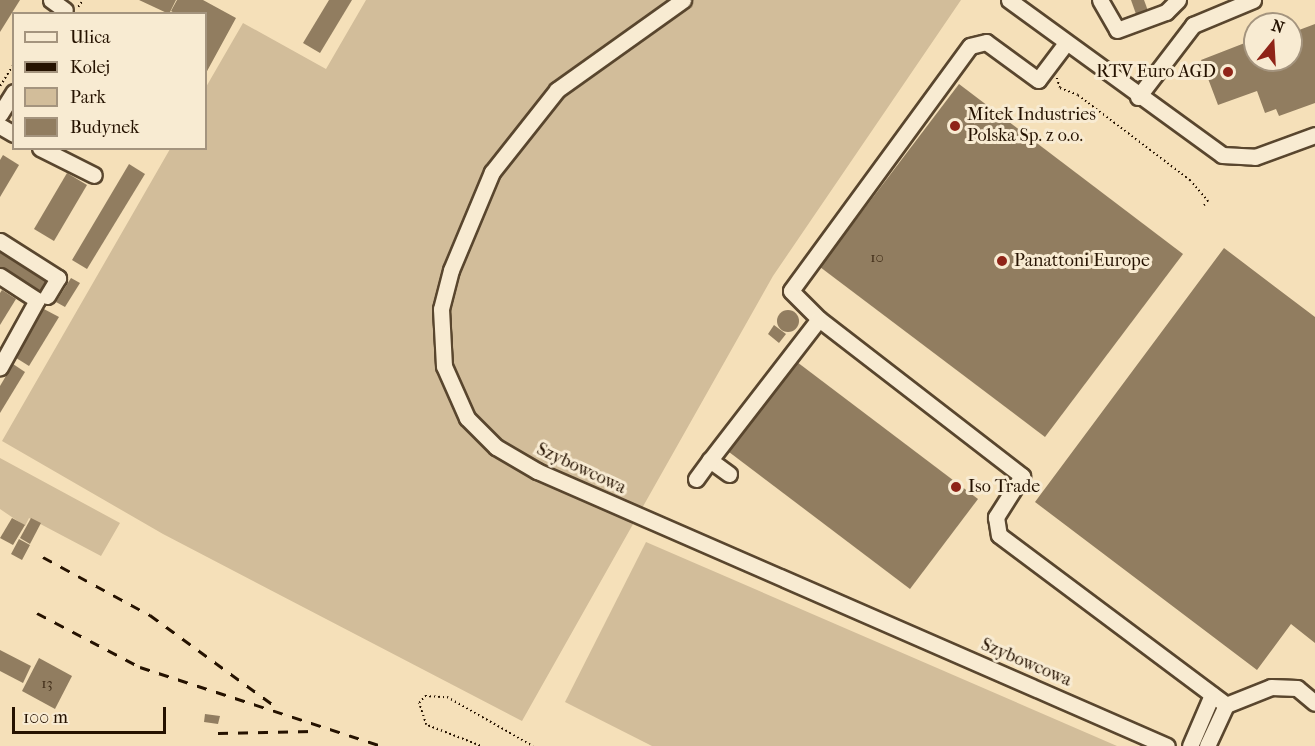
<!DOCTYPE html>
<style>
body{margin:0}
#map{position:relative;width:1315px;height:746px;overflow:hidden;background:#f5e0b9;font-family:"IM FELL French Canon",serif}
div>[style]{position:absolute}
[style*='--x']{left:calc(var(--x)*1px);top:calc(var(--y)*1px);width:calc(var(--w)*1px);rotate:calc(var(--a)*1deg)}
.green>*{inset:0;background:#d2bd9a}
.building>*{inset:0;background:#917d60}
.round{border-radius:50%}
.path>*{height:1.5px;margin-top:-0.75px;transform-origin:0;background:repeating-linear-gradient(90deg,#251200 0 1.5px,transparent 0 4.5px)}
.roads{filter:drop-shadow(2px 0 #59462e) drop-shadow(-2px 0 #59462e) drop-shadow(0 2px #59462e) drop-shadow(0 -2px #59462e)}
.minor>*{height:15px;margin:-7.5px;padding:0 7.5px;transform-origin:7.5px;border-radius:7.5px;background:#f8ebd2}
.rail>*{height:3px;margin-top:-1.5px;transform-origin:0;background:repeating-linear-gradient(90deg,#251200 0 10px,transparent 0 20px)}
.dots>*{width:16px;height:16px;translate:-50% -50%;box-sizing:border-box;border:3px solid #f8ebd2;border-radius:50%}
span{translate:-50% -50%;white-space:nowrap;text-align:center;line-height:1.15;-webkit-text-stroke:6px #f8ebd2;paint-order:stroke}
.number-label{font-size:15px;color:#402d18}
.number-label span{-webkit-text-stroke-width:0}
.poi-label{font-size:18px;color:#251200}
.right{translate:-100% -50%;text-align:right}
.left{translate:0 -50%;text-align:left}
.street-label{font-size:18px;color:#251200}
.legend{position:absolute;left:12px;top:12px;width:195px;height:138px;box-sizing:border-box;background:#f8ebd2;border:2px solid #a4947e;margin:0;padding:8px 10px;list-style:none;font-size:18px;color:#251200}
.legend li{display:flex;align-items:center;gap:12px;height:30px}
.legend b{width:30px;border:2px solid #a4947e}
.north{position:absolute;left:1243px;top:12px;width:60px;height:60px;box-sizing:border-box;background:#f8ebd2;border:2px solid #a4947e;border-radius:50%;rotate:18deg;font-size:16px;font-weight:700;line-height:24px;text-align:center;color:#251200}
.north::after{content:'';display:block;margin:auto;width:21px;height:27px;background:#8f2418;clip-path:polygon(50% 0,100% 100%,50% 72%,0 100%)}
.scale{position:absolute;left:12px;top:707px;width:154px;height:27px;box-sizing:border-box;border:3px solid #251200;border-top:0;padding-left:8px;font-size:18px;line-height:21px;white-space:nowrap;color:#251200;-webkit-text-stroke:4px #f8ebd2;paint-order:stroke}
</style>
<div id="map">
<div class="green">
<div style="clip-path:polygon(366px 0,961px 0,773px 276px,522px 721px,163px 534px,2px 441px,170px 149px,206px 148px,206px 87px,243px 23px,326px 69px)"></div>
<div style="clip-path:polygon(0 458px,120px 523px,101px 556px,29px 518px,25px 526px,0 509px)"></div>
<div style="clip-path:polygon(646px 542px,1117px 746px,652px 746px,565px 702px)"></div>
</div>
<div class="building">
<div style="clip-path:polygon(0 0,20px 0,0 32px)"></div>
<div style="clip-path:polygon(139px 0,176px 0,169px 14px)"></div>
<div style="clip-path:polygon(177px 0,203px 0,236px 18px,206px 73px,206px 14px,176px 14px,171px 11px)"></div>
<div style="clip-path:polygon(329px 0,352px 0,320px 53px,303px 43px)"></div>
<div style="clip-path:polygon(1131px 0,1144px 0,1154px 27px,1142px 31px)"></div>
<div style="clip-path:polygon(1315px 24px,1315px 103px,1279px 116px,1276px 109px,1265px 113px,1257px 91px,1218px 105px,1201px 60px,1255px 39px,1255px 60px,1291px 60px,1291px 33px)"></div>
<div style="clip-path:polygon(959px 84px,1183px 254px,1045px 437px,820px 267px)"></div>
<div style="clip-path:polygon(3px 155px,19px 165px,0 197px,0 160px)"></div>
<div style="clip-path:polygon(129px 164px,145px 174px,87px 269px,72px 260px)"></div>
<div style="clip-path:polygon(67px 173px,87px 185px,54px 241px,34px 229px)"></div>
<div style="clip-path:polygon(1224px 248px,1315px 317px,1315px 643px,1291px 624px,1257px 670px,1035px 502px)"></div>
<div style="clip-path:polygon(0 251px,51px 282px,44px 295px,0 269px)"></div>
<div style="clip-path:polygon(71px 278px,80px 283px,65px 307px,56px 302px)"></div>
<div style="clip-path:polygon(2px 290px,16px 299px,0 325px,0 293px)"></div>
<div style="clip-path:polygon(42px 308px,59px 317px,29px 366px,13px 356px)"></div>
<div class="round" style="left:777px;top:310px;width:22px;height:22px"></div>
<div style="clip-path:polygon(774px 325px,786px 334px,779px 343px,768px 334px)"></div>
<div style="clip-path:polygon(797px 362px,978px 499px,910px 589px,729px 452px)"></div>
<div style="clip-path:polygon(13px 364px,25px 372px,0 413px,0 386px)"></div>
<div style="clip-path:polygon(12px 518px,25px 525px,13px 545px,0 538px)"></div>
<div style="clip-path:polygon(31px 518px,41px 523px,30px 544px,20px 538px)"></div>
<div style="clip-path:polygon(19px 539px,30px 545px,22px 560px,11px 554px)"></div>
<div style="clip-path:polygon(0 650px,31px 666px,23px 683px,0 671px)"></div>
<div style="clip-path:polygon(39px 658px,72px 676px,55px 709px,22px 691px)"></div>
<div style="clip-path:polygon(205px 714px,220px 716px,218px 724px,204px 722px)"></div>
</div>
<div class="path">
<div style="--x:78;--y:7;--w:9;--a:-54"></div>
<div style="--x:1057;--y:78;--w:10;--a:73"></div>
<div style="--x:1060;--y:88;--w:19;--a:21"></div>
<div style="--x:1078;--y:95;--w:141;--a:37.2"></div>
<div style="--x:1190;--y:180;--w:28;--a:49"></div>
<div style="--x:1208;--y:201;--w:6;--a:129"></div>
<div style="--x:0;--y:86;--w:26;--a:-58"></div>
<div style="--x:480;--y:746;--w:58;--a:-158.7"></div>
<div style="--x:426;--y:725;--w:23;--a:-108"></div>
<div style="--x:419;--y:703;--w:9;--a:-49"></div>
<div style="--x:425;--y:696;--w:22;--a:3"></div>
<div style="--x:447;--y:697;--w:99;--a:29.7"></div>
</div>
<div class="roads">
<div class="minor">
<div style="--x:51;--y:0;--w:17;--a:36"></div>
<div style="--x:683;--y:0;--w:155;--a:144.5"></div>
<div style="--x:557;--y:90;--w:105;--a:128.4"></div>
<div style="--x:492;--y:172;--w:106;--a:112.7"></div>
<div style="--x:451;--y:270;--w:40;--a:104.4"></div>
<div style="--x:441;--y:309;--w:57;--a:87"></div>
<div style="--x:444;--y:366;--w:57;--a:66.1"></div>
<div style="--x:467;--y:418;--w:41;--a:45"></div>
<div style="--x:496;--y:447;--w:48;--a:30.3"></div>
<div style="--x:537;--y:471;--w:687;--a:23.58"></div>
<div style="--x:1009;--y:0;--w:263;--a:36"></div>
<div style="--x:1222;--y:155;--w:33;--a:3"></div>
<div style="--x:1255;--y:157;--w:64;--a:-20.1"></div>
<div style="--x:1100;--y:0;--w:34;--a:60"></div>
<div style="--x:1117;--y:30;--w:52;--a:-20.2"></div>
<div style="--x:1166;--y:12;--w:17;--a:-45"></div>
<div style="--x:1066;--y:43;--w:46;--a:127.1"></div>
<div style="--x:1038;--y:80;--w:64;--a:-143.8"></div>
<div style="--x:986;--y:42;--w:16;--a:166"></div>
<div style="--x:970;--y:46;--w:303;--a:126.2"></div>
<div style="--x:791;--y:291;--w:40;--a:45"></div>
<div style="--x:819;--y:319;--w:257;--a:37.7"></div>
<div style="--x:1022;--y:476;--w:49;--a:122.4"></div>
<div style="--x:996;--y:517;--w:18;--a:81"></div>
<div style="--x:999;--y:535;--w:284;--a:36.8"></div>
<div style="--x:1226;--y:705;--w:48;--a:-21.8"></div>
<div style="--x:1271;--y:687;--w:26;--a:2"></div>
<div style="--x:1297;--y:688;--w:23;--a:40"></div>
<div style="--x:1138;--y:97;--w:91;--a:-52.6"></div>
<div style="--x:1193;--y:25;--w:65;--a:-22.6"></div>
<div style="--x:0;--y:114;--w:26;--a:-58"></div>
<div style="--x:0;--y:126;--w:16;--a:30"></div>
<div style="--x:40;--y:148;--w:60;--a:26.6"></div>
<div style="--x:0;--y:241;--w:69;--a:32.5"></div>
<div style="--x:58;--y:278;--w:21;--a:121"></div>
<div style="--x:0;--y:276;--w:44;--a:33"></div>
<div style="--x:37;--y:300;--w:77;--a:118.9"></div>
<div style="--x:729;--y:474;--w:24;--a:-144"></div>
<div style="--x:710;--y:460;--w:178;--a:-52.3"></div>
<div style="--x:696;--y:479;--w:24;--a:-54"></div>
<div style="--x:1190;--y:746;--w:56;--a:-66.7"></div>
<div style="--x:1207;--y:746;--w:45;--a:-65.1"></div>
</div>
</div>
<div class="rail">
<div style="--x:43;--y:557;--w:122;--a:28.5"></div>
<div style="--x:150;--y:615;--w:155;--a:36.1"></div>
<div style="--x:37;--y:613;--w:116;--a:27.7"></div>
<div style="--x:140;--y:667;--w:255;--a:18.1"></div>
<div style="--x:218;--y:733;--w:95;--a:-1.2"></div>
</div>
<div class="dots">
<div style="left:1228px;top:72px;background:#8f2418"></div>
<div style="left:955px;top:126px;background:#8f2418"></div>
<div style="left:1002px;top:261px;background:#8f2418"></div>
<div style="left:956px;top:487px;background:#8f2418"></div>
</div>
<div class="number-label">
<span style="left:877px;top:258px">10</span>
<span style="left:47px;top:684px">13</span>
</div>
<div class="poi-label">
<span class="right" style="left:1216px;top:72px">RTV Euro AGD</span>
<span class="left" style="left:967px;top:126px">Mitek Industries<br>Polska Sp. z o.o.</span>
<span class="left" style="left:1014px;top:261px">Panattoni Europe</span>
<span class="left" style="left:968px;top:487px">Iso Trade</span>
</div>
<div class="street-label">
<span style="left:581px;top:469px;rotate:25deg">Szybowcowa</span>
<span style="left:1026px;top:663px;rotate:23deg">Szybowcowa</span>
</div>
<ul class="legend">
<li><b style="height:8px;background:#f8ebd2"></b>Ulica</li>
<li><b style="height:8px;background:#251200"></b>Kolej</li>
<li><b style="height:16px;background:#d2bd9a"></b>Park</li>
<li><b style="height:16px;background:#917d60"></b>Budynek</li>
</ul>
<div class="north">N</div>
<div class="scale">100 m</div>
</div>
